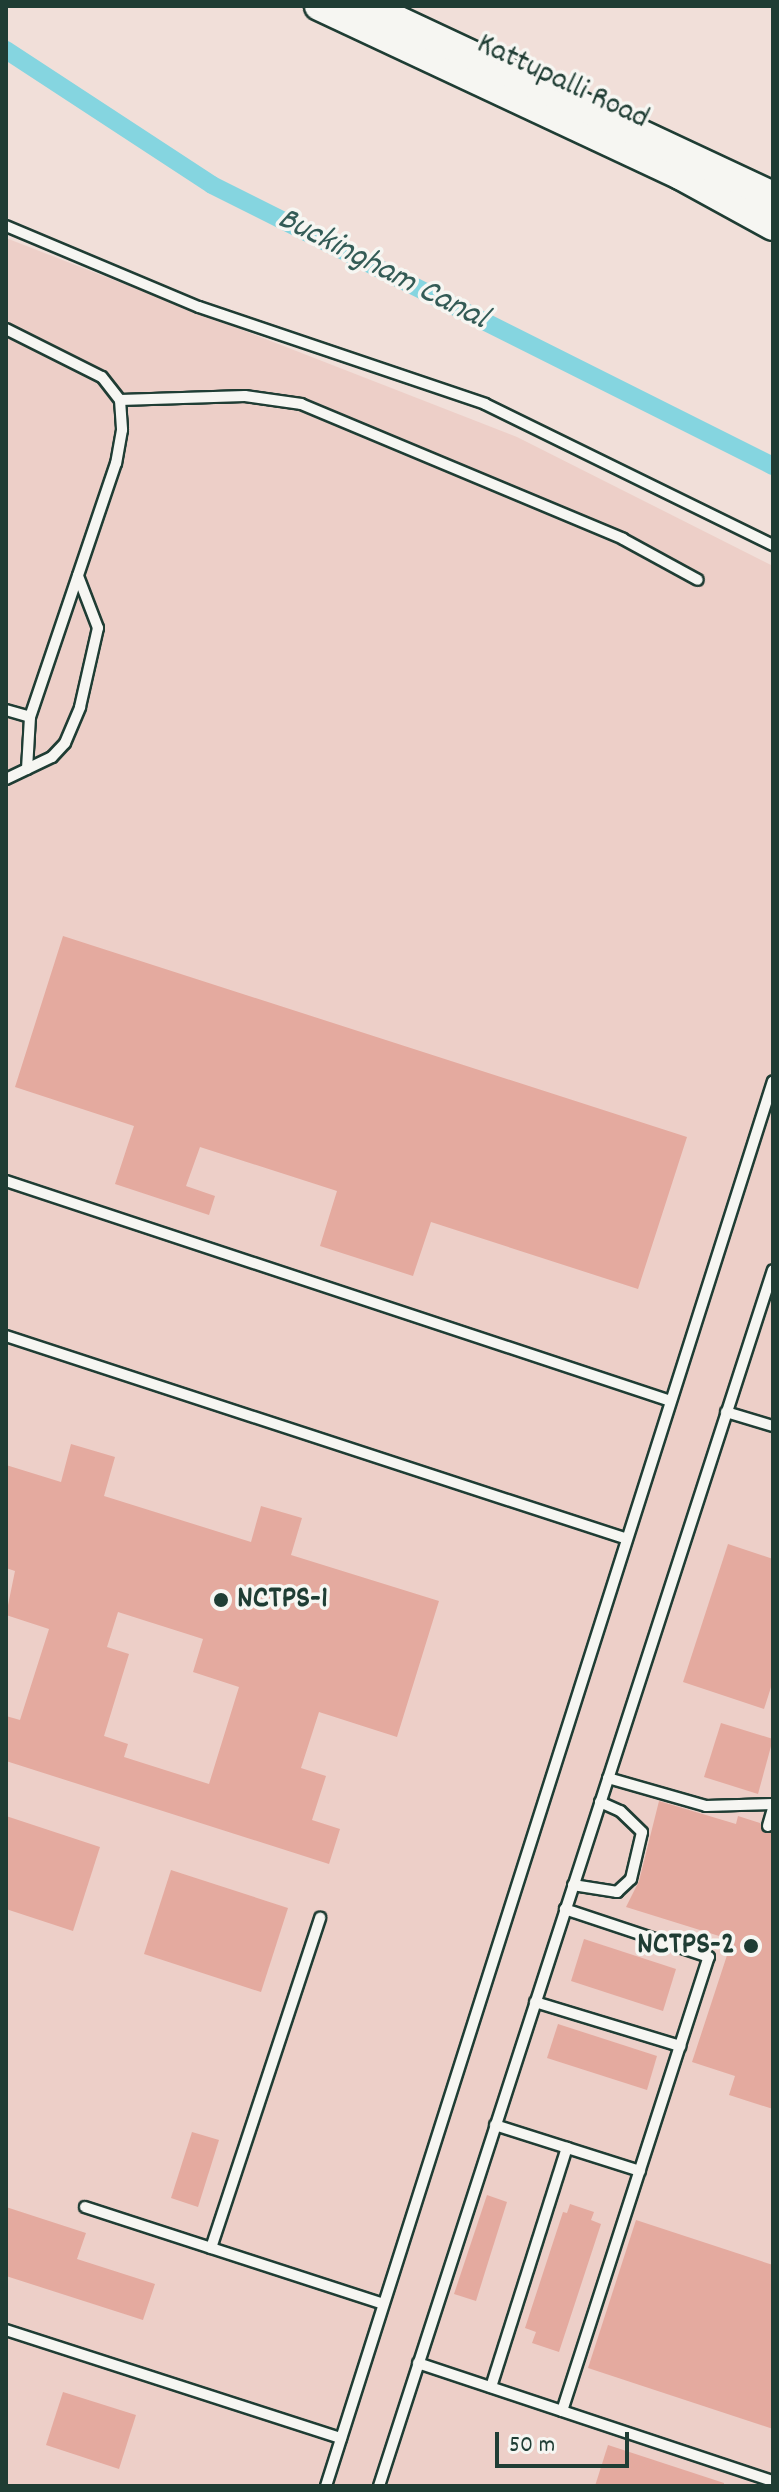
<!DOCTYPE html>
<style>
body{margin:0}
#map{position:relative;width:779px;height:2492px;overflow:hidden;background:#f1dfd9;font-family:Dekko,sans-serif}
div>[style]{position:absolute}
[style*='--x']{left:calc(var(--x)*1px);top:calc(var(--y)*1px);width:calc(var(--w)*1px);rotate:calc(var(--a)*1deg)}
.built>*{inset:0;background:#edcfc8}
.canal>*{height:18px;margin:-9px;padding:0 9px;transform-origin:9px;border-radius:9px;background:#85d5e0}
.building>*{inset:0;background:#e4aa9f}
.roads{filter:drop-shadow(2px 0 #1f3d34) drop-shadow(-2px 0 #1f3d34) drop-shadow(0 2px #1f3d34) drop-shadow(0 -2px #1f3d34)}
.lane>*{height:10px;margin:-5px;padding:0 5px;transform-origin:5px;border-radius:5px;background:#f6f6f2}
.secondary>*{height:28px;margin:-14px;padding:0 14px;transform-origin:14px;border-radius:14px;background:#f6f6f2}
.dots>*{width:22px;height:22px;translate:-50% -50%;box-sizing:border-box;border:4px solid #f6f6f2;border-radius:50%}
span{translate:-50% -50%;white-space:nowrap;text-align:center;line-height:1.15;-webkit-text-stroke:7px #f6f6f2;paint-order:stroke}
.street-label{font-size:32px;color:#1f3d34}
.poi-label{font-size:32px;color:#1f3d34;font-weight:700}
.left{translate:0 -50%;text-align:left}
.right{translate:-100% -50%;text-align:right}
.water-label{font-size:34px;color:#335b56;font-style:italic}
.frame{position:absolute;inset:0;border:8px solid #1f3d34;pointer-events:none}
.scale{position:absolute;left:495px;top:2432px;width:134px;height:36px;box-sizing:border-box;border:4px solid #1f3d34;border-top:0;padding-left:10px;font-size:24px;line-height:28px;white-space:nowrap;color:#1f3d34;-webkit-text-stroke:6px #f6f6f2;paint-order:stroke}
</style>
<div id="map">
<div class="built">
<div style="clip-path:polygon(6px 238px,517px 437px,773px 566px,773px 2486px,6px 2486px)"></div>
</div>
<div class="canal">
<div style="--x:6;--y:50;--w:246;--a:33.2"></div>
<div style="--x:212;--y:185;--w:627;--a:26.61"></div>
</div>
<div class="building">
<div style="clip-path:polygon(63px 936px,687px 1137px,638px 1289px,431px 1222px,413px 1276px,320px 1246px,337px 1191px,200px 1147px,186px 1186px,215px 1196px,209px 1215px,115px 1184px,134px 1126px,15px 1087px)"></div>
<div style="clip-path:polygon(evenodd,71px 1444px,115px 1457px,104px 1496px,251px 1542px,261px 1506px,302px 1518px,291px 1555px,439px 1601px,397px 1737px,319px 1712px,301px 1768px,326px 1776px,312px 1820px,340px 1829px,329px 1864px,6px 1761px,6px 1716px,20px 1720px,49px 1629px,6px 1615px,15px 1571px,6px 1568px,6px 1465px,61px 1482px,71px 1444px,118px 1612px,203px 1639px,193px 1672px,239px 1687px,209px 1784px,124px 1757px,128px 1744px,104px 1736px,129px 1654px,107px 1647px,118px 1612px)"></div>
<div style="clip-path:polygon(728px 1544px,773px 1559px,773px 1681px,764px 1709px,683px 1682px)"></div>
<div style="clip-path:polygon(721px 1723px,773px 1739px,758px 1794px,704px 1777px)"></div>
<div style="clip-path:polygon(659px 1801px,736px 1824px,738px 1816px,760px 1823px,765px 1833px,773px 1832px,773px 2109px,729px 2095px,735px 2076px,692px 2062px,732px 1940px,626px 1907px,639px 1881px)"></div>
<div style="clip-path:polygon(6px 1816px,100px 1847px,73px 1931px,6px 1909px)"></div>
<div style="clip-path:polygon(171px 1870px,288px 1908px,261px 1992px,144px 1954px)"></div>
<div style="clip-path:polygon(584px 1939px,676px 1969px,663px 2011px,571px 1981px)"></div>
<div style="clip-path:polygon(558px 2024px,657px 2056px,647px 2090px,547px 2058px)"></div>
<div style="clip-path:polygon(192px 2132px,219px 2140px,198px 2207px,171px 2198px)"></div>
<div style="clip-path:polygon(487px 2195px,507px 2202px,476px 2301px,454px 2294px)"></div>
<div style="clip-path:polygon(570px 2204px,594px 2212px,591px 2220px,601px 2224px,559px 2352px,532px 2343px,536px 2332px,525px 2328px,563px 2212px,567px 2213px)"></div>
<div style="clip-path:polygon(6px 2207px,86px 2233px,77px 2259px,155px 2284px,143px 2320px,6px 2276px)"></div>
<div style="clip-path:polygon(636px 2220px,773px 2265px,773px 2429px,588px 2368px)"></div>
<div style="clip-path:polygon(63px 2392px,136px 2415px,119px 2469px,46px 2445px)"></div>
<div style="clip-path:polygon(608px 2445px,724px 2483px,724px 2486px,595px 2486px)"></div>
</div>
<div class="roads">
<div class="lane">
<div style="--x:6;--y:226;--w:209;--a:22.8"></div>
<div style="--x:199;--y:307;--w:302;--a:18.7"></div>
<div style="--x:485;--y:404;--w:321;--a:26.1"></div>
<div style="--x:6;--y:329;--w:107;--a:26.6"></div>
<div style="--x:102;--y:377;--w:29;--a:52"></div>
<div style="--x:120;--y:400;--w:30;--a:86"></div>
<div style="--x:122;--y:430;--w:34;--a:100"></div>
<div style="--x:116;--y:463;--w:268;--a:108.7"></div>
<div style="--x:30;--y:717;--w:52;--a:93.3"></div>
<div style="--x:120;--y:400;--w:125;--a:-1.8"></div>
<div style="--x:245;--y:396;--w:57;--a:8.1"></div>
<div style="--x:301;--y:404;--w:349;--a:22.7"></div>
<div style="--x:623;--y:539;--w:85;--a:28.7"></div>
<div style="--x:6;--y:710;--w:25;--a:16"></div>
<div style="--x:6;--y:779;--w:51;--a:-25.6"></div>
<div style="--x:52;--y:757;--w:19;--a:-47"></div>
<div style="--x:65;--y:743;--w:39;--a:-67"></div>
<div style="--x:80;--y:707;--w:81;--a:-77.2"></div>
<div style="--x:98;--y:628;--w:56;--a:-111"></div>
<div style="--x:6;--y:1181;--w:700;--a:18.31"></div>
<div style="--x:6;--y:1336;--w:653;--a:18.1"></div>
<div style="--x:726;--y:1412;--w:49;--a:16.6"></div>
<div style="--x:608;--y:1778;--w:102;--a:15.9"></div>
<div style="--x:706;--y:1806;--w:67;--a:-1.7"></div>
<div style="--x:768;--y:1826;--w:18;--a:-74"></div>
<div style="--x:573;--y:1885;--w:45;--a:9"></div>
<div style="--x:617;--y:1892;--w:19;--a:-43"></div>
<div style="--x:631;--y:1879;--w:48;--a:-76.8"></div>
<div style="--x:642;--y:1832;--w:30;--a:-136"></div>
<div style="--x:620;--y:1811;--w:22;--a:-156"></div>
<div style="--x:535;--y:2002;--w:152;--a:16.9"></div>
<div style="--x:495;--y:2125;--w:152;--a:17.6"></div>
<div style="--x:85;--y:2207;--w:313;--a:18"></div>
<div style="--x:211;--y:2248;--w:348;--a:-71.7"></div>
<div style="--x:6;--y:2330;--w:352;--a:17.9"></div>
<div style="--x:418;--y:2363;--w:374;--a:18.4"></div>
<div style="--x:491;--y:2387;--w:251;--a:-72.4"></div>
<div style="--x:562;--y:2411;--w:477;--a:-72.1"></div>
<div style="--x:709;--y:1957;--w:152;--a:-161.6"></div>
<div style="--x:326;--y:2486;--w:1474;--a:-72.35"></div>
<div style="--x:379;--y:2486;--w:1278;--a:-72.05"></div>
</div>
<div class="secondary">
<div style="--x:319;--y:6;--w:399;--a:25.1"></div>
<div style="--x:680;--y:175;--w:106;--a:28.7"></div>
<div style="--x:367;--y:6;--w:448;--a:25.1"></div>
</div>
</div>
<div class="dots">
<div style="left:221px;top:1600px;background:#1f3d34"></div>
<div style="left:751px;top:1946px;background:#1f3d34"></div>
</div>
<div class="street-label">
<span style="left:562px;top:83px;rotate:25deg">Kattupalli Road</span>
</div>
<div class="poi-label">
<span class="left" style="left:237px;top:1600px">NCTPS-1</span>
<span class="right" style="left:735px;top:1946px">NCTPS-2</span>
</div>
<div class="water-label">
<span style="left:382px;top:270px;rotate:27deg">Buckingham Canal</span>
</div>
<div class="frame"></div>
<div class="scale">50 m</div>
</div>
